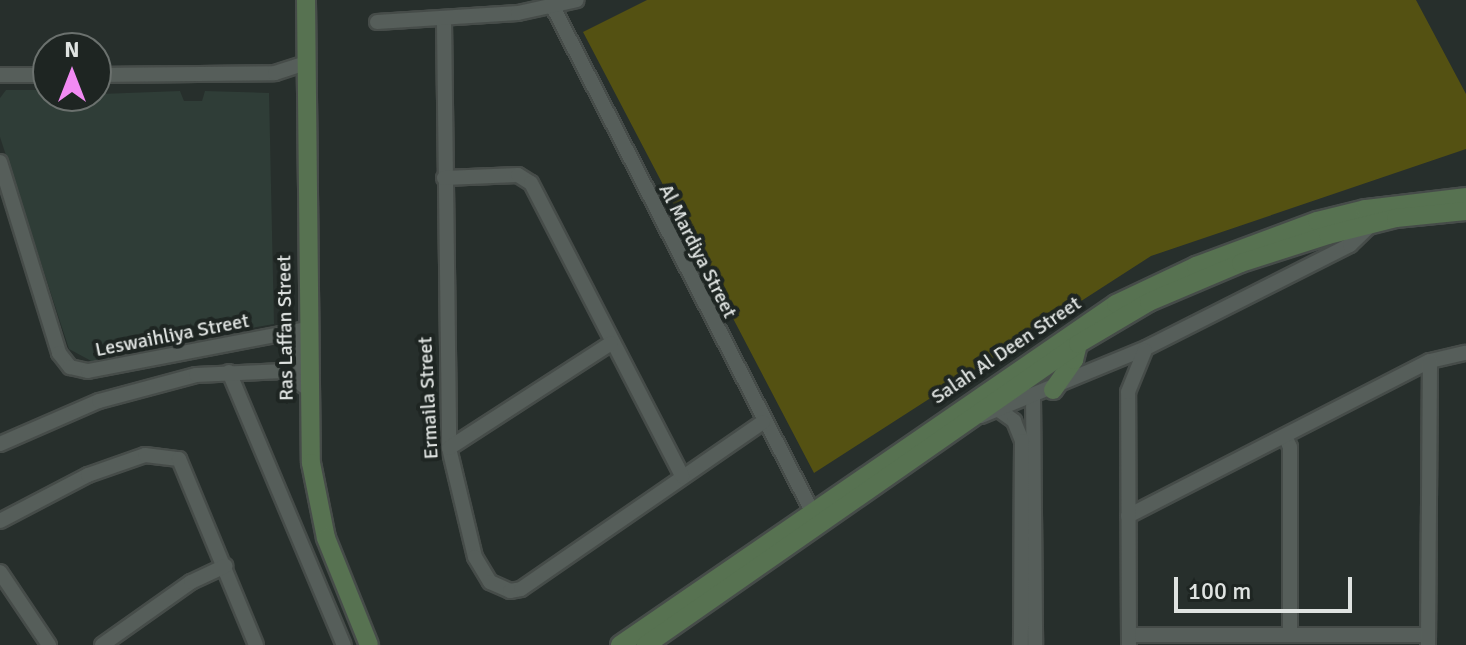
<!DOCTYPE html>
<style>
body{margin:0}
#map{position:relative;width:1466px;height:645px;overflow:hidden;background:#272f2c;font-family:Signika,sans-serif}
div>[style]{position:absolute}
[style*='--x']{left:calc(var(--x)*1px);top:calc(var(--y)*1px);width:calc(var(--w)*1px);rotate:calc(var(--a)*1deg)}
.built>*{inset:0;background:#2f3d37}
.green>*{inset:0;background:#545112}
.roads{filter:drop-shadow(2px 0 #464c49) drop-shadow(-2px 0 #464c49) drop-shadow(0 2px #464c49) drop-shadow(0 -2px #464c49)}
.street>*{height:14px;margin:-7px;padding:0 7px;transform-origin:7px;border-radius:7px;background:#565e5a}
.secondary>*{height:18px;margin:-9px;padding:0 9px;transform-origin:9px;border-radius:9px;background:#577251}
span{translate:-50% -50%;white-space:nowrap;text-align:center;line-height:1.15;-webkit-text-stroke:8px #1e2522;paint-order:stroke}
.street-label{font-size:20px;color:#dfe3e1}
.north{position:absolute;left:32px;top:32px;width:80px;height:80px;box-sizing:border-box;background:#1e2522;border:2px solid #6b716e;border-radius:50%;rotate:0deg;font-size:22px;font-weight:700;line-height:32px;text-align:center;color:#dfe3e1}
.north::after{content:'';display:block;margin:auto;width:28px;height:36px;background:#f28af3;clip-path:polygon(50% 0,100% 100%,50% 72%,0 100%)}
.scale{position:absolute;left:1174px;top:577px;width:178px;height:36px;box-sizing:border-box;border:4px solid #dfe3e1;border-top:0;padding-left:10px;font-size:24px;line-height:28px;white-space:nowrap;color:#dfe3e1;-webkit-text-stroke:6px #1e2522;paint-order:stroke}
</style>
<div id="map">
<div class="built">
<div style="clip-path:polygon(6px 90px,48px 90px,48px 96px,180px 91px,184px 101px,202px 101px,205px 91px,269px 93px,274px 324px,138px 348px,95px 363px,69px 349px,0 137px,0 98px)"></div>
</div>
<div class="green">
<div style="clip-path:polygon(647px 0,1416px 0,1466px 94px,1466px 149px,1151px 256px,814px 473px,583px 32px)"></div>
</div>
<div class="roads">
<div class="street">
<div style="--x:553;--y:7;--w:576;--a:62.81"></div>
<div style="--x:444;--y:21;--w:427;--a:89.3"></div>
<div style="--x:449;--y:448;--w:112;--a:76.6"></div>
<div style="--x:475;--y:557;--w:29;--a:59"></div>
<div style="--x:490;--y:582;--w:22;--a:24"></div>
<div style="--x:510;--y:591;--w:11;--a:-10"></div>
<div style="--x:521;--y:589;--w:294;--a:-34.6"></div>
<div style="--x:377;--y:22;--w:141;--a:-3.7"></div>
<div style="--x:518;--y:13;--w:60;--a:-12.4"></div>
<div style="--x:0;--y:75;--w:48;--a:0"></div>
<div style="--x:96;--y:75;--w:179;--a:-0.6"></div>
<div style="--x:275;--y:73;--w:33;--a:-18"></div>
<div style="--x:0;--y:162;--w:200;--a:72.8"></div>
<div style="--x:59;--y:353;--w:18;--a:52"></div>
<div style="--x:70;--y:367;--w:18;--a:13"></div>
<div style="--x:88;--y:371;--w:222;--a:-10.9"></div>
<div style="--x:444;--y:178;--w:74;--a:-2.3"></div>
<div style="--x:518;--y:175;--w:15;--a:32"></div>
<div style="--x:531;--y:183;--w:330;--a:62.7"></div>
<div style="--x:297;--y:332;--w:47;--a:87.6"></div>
<div style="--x:229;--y:372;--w:296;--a:67.2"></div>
<div style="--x:1033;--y:396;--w:249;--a:89.5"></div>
<div style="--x:999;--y:410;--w:19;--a:36"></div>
<div style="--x:1014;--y:421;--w:22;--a:68"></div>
<div style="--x:1022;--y:441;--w:204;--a:90.3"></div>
<div style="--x:981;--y:416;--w:178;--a:-22.4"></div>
<div style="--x:1146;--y:348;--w:229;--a:-26.8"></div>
<div style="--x:1350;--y:245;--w:35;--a:-44"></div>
<div style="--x:1285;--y:436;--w:12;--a:66"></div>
<div style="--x:1290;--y:447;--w:188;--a:90"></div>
<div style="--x:0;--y:444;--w:108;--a:-23.5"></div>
<div style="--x:99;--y:401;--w:100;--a:-15"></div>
<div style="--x:196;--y:375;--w:88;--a:-2.6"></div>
<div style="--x:284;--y:371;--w:30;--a:37"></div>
<div style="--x:449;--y:448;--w:193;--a:-32.9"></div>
<div style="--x:1128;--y:516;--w:339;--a:-27.2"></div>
<div style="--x:1430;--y:361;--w:37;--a:-13"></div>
<div style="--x:0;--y:521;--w:99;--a:-27.6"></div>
<div style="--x:88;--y:475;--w:60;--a:-19.3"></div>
<div style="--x:145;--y:455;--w:34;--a:7"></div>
<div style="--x:179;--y:459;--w:201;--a:67.5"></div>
<div style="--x:0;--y:572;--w:88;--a:56.1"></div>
<div style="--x:1129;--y:635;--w:299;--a:0"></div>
<div style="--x:102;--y:645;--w:109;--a:-35.3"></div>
<div style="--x:191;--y:582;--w:38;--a:-25"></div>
<div style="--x:1129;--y:645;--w:253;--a:-90.2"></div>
<div style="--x:1128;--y:392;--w:45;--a:-68"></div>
<div style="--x:1428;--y:645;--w:284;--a:-89.6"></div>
</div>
<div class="secondary">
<div style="--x:306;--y:0;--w:463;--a:89.4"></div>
<div style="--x:311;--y:463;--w:76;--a:78.7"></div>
<div style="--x:326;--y:538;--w:115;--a:68.1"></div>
<div style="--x:1053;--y:390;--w:37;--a:-55"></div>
<div style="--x:1074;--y:360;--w:16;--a:-76"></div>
<div style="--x:620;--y:645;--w:602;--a:-34.51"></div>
<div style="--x:1116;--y:304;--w:89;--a:-25.4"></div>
<div style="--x:1196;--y:266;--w:129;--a:-20.4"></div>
<div style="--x:1317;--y:221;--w:49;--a:-14"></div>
<div style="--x:1365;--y:209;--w:102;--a:-6.8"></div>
<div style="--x:646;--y:645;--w:527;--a:-34.87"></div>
<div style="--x:1078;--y:344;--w:82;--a:-30.6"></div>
<div style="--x:1149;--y:302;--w:100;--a:-23"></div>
<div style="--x:1241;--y:263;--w:91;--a:-17.8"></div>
<div style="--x:1328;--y:235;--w:70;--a:-14"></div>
<div style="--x:1396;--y:218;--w:70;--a:-5.7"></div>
</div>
</div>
<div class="street-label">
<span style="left:698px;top:251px;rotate:63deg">Al Mardiya Street</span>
<span style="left:285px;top:328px;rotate:-91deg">Ras Laffan Street</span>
<span style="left:172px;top:335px;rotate:-11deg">Leswaihliya Street</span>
<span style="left:1006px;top:350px;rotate:-34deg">Salah Al Deen Street</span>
<span style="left:428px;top:398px;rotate:-93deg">Ermaila Street</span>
</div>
<div class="north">N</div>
<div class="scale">100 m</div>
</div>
